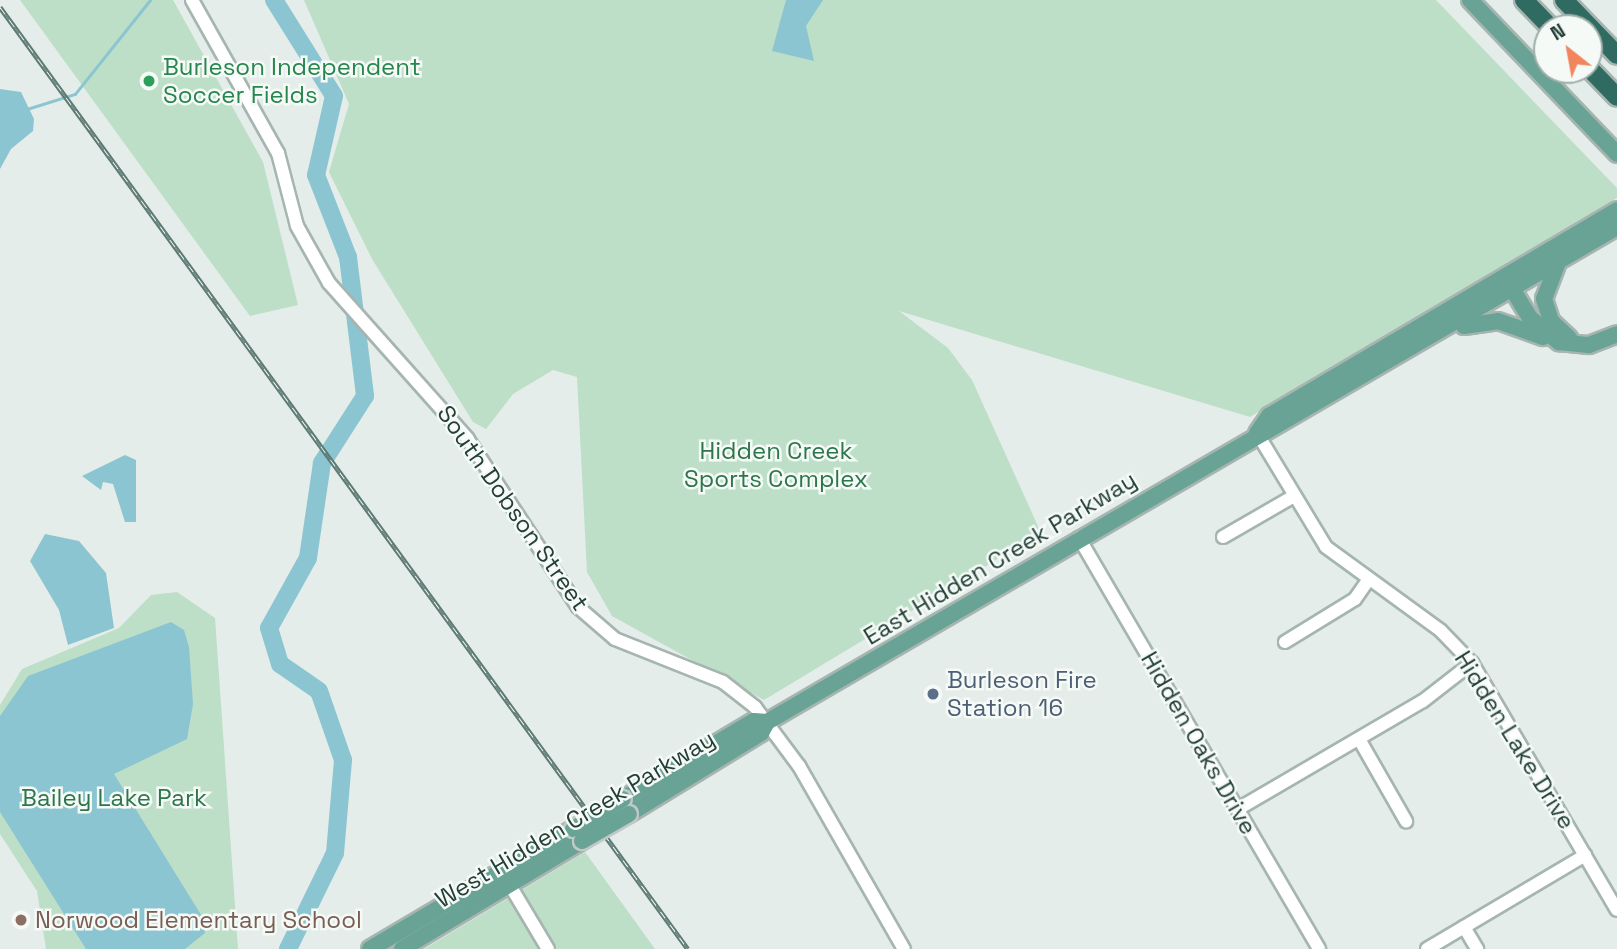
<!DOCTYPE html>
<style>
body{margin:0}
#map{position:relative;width:1617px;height:949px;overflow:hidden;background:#e4ede9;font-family:"Space Grotesk",sans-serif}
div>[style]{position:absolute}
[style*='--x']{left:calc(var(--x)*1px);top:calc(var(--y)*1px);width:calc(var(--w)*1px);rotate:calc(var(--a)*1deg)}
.green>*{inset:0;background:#bddec7}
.water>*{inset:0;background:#8cc5d2}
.stream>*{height:2.5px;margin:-1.25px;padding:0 1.25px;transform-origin:1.25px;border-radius:1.25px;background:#8cc5d2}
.river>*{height:18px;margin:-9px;padding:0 9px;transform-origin:9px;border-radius:9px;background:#8cc5d2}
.roads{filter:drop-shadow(2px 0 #a6b5b0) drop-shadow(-2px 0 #a6b5b0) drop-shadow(0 2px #a6b5b0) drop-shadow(0 -2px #a6b5b0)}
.minor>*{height:12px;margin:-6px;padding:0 6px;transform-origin:6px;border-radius:6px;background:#fff}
.major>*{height:16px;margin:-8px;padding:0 8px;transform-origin:8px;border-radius:8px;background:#69a395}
.highway>*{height:18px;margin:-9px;padding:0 9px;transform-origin:9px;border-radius:9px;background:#2f6b61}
.rail>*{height:5px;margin-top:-2.5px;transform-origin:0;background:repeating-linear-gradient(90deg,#f5faf7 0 8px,#5e7a74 0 16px);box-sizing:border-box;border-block:2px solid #5e7a74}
.bridges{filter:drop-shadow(2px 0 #c1c9c7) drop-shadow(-2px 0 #c1c9c7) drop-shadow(0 2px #c1c9c7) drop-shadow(0 -2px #c1c9c7)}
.major-bridge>*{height:16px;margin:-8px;padding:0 8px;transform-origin:8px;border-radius:8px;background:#69a395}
.dots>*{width:19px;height:19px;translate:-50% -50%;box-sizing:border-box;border:4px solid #f5faf7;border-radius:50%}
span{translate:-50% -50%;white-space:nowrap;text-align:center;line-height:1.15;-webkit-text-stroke:5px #f5faf7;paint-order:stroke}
.leisure-label{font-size:24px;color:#27864d}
.left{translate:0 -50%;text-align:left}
.park-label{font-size:24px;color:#2d764b}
.street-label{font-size:24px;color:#233f38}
.service-label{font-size:24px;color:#4e5e75}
.education-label{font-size:24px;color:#785e54}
.north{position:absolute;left:1533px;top:14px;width:70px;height:70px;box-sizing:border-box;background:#f5faf7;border:2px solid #a1afab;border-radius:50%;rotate:329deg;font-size:19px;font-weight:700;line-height:28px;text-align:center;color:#233f38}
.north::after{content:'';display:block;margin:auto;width:24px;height:32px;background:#f1865e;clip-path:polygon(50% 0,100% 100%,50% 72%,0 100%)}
</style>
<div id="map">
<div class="green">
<div style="clip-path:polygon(20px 0,173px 0,263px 162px,298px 305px,250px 316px)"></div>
<div style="clip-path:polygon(304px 0,1436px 0,1617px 188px,1617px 198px,1250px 417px,899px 311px,948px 348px,972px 380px,1041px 533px,764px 700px,612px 616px,587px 572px,577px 377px,553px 370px,513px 394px,486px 429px,473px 422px,372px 259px,329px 172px,349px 104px)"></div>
<div style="clip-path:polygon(177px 592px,215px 618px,238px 949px,46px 949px,37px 891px,0 834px,0 705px,22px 669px,119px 628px,151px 595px)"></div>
<div style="clip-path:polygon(585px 852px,655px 949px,424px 949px)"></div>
</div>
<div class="water">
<div style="clip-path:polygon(786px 0,823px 0,806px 26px,814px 61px,772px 51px)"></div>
<div style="clip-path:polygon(0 89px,21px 92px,34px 119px,33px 131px,11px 149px,0 169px)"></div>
<div style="clip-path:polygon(125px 455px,136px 460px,136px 522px,125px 522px,113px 484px,103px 482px,101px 490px,82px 476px)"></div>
<div style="clip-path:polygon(45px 534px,79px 541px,106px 573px,114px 628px,68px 645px,59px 610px,30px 561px)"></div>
<div style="clip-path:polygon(171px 622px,184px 630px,189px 647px,193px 704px,187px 739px,114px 774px,203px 918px,205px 933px,185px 949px,86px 949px,0 812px,0 716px,28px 676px)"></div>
</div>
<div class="stream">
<div style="--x:27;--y:109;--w:50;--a:-17.4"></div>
<div style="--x:75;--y:94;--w:120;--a:-51.4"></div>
</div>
<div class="river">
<div style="--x:274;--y:0;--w:113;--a:58"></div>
<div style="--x:334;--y:96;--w:81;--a:102.8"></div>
<div style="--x:316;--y:175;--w:88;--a:68.7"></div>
<div style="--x:348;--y:257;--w:140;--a:83"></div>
<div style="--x:365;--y:396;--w:80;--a:122.7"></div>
<div style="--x:322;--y:463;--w:96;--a:98.4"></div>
<div style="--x:308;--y:558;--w:80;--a:119.1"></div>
<div style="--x:269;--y:628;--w:38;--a:73"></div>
<div style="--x:280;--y:664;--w:47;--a:34.7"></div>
<div style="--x:319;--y:691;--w:73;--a:70.8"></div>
<div style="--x:343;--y:760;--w:93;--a:94.9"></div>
<div style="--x:335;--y:853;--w:107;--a:116.1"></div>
</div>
<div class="roads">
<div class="minor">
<div style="--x:192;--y:0;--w:176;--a:60.7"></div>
<div style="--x:278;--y:153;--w:75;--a:75.4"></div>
<div style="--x:297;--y:226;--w:65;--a:60.7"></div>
<div style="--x:329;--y:283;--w:208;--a:48.3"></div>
<div style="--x:467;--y:438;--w:202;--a:56.7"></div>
<div style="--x:578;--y:607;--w:49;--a:40.9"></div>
<div style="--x:615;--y:639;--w:116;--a:21.7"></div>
<div style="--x:723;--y:682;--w:41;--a:38"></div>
<div style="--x:755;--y:707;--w:74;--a:53.3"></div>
<div style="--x:799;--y:766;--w:211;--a:60.2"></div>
<div style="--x:1257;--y:433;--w:133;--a:58.8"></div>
<div style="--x:1326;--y:547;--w:142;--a:36.1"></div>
<div style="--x:1441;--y:631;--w:45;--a:45.9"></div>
<div style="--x:1472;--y:663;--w:286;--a:59.6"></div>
<div style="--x:1223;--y:537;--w:82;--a:-30"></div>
<div style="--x:1079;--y:538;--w:476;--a:59.7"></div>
<div style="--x:1285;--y:642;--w:82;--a:-31.6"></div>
<div style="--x:1355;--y:599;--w:21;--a:-55"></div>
<div style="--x:1359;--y:739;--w:95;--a:60.2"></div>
<div style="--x:1238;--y:809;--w:214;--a:-30.3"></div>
<div style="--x:1423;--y:701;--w:62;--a:-37.8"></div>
<div style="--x:505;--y:877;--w:84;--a:59.2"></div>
<div style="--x:1464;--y:927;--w:26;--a:59"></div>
<div style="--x:1427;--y:949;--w:184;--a:-30.7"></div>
</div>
<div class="major">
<div style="--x:1470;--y:0;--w:213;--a:46.3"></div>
<div style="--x:1557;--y:265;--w:36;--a:111"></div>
<div style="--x:1544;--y:299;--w:23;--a:72"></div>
<div style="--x:1551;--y:321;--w:25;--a:43"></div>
<div style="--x:1508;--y:282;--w:42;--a:58.6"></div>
<div style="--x:1530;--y:318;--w:38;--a:40"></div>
<div style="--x:1559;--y:342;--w:30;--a:6"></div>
<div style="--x:1589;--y:345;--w:30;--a:-21"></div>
<div style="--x:1464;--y:326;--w:34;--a:-8"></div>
<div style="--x:1498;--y:321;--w:48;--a:19.6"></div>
<div style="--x:1257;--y:433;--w:21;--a:-55"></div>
<div style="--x:1269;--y:416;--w:404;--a:-30.6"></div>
<div style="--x:623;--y:799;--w:152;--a:-30.8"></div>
<div style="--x:754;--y:721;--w:13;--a:4"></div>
<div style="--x:629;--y:814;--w:155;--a:-31.5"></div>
<div style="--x:761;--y:733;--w:13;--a:-61"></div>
<div style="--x:767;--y:722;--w:984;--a:-30.21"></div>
<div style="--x:370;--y:949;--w:236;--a:-30.6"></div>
<div style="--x:402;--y:949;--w:210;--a:-31"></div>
</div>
<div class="highway">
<div style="--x:1524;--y:0;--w:39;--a:46"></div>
<div style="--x:1564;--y:0;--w:76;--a:46.1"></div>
<div style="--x:1589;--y:68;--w:40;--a:46"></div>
</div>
</div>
<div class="rail">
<div style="--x:0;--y:7;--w:1166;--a:53.86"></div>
</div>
<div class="bridges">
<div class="major-bridge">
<div style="--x:573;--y:829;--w:58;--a:-31"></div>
<div style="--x:582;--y:841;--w:54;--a:-29.9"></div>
</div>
</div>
<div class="dots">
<div style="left:149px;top:81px;background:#2e9e5b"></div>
<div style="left:933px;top:694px;background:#5c6f8a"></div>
<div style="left:21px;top:920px;background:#8d6e63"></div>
</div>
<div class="leisure-label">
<span class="left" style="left:163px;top:81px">Burleson Independent<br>Soccer Fields</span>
</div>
<div class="park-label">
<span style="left:776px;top:465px">Hidden Creek<br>Sports Complex</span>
<span style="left:114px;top:798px">Bailey Lake Park</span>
</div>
<div class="street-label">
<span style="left:513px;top:508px;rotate:55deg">South Dobson Street</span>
<span style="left:1000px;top:558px;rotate:-31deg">East Hidden Creek Parkway</span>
<span style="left:1515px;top:740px;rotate:58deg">Hidden Lake Drive</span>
<span style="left:1199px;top:743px;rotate:60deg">Hidden Oaks Drive</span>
<span style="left:575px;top:819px;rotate:-31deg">West Hidden Creek Parkway</span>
</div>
<div class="service-label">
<span class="left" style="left:947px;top:694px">Burleson Fire<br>Station 16</span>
</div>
<div class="education-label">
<span class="left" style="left:35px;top:920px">Norwood Elementary School</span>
</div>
<div class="north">N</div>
</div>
